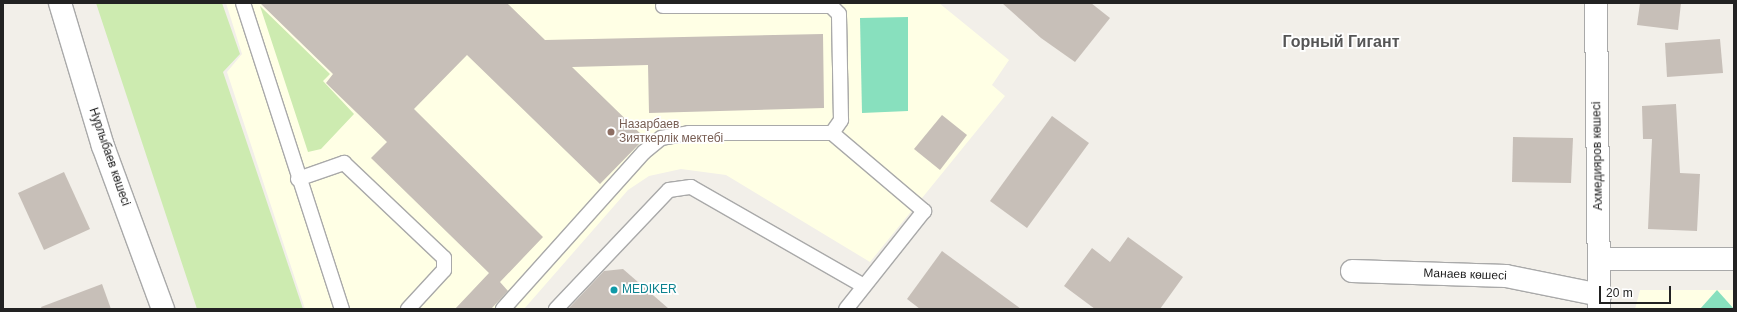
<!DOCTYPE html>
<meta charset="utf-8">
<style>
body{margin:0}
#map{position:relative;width:1737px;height:312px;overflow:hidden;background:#f2efe9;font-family:Helvetica,sans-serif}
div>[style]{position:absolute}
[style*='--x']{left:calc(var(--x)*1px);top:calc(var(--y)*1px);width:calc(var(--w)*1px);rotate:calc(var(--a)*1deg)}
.education>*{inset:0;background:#ffffe5}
.grass>*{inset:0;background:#cdebb0}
.pitch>*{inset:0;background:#88e0be}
.building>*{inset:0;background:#c7bfb8}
.roads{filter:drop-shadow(1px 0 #a9a9a9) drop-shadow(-1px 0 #a9a9a9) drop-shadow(0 1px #a9a9a9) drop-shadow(0 -1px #a9a9a9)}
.service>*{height:14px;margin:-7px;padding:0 7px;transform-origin:7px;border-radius:7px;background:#fff}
.minor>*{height:22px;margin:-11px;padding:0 11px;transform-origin:11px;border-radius:11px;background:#fff}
.tertiary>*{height:22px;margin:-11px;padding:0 11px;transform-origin:11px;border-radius:11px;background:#fff}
.dots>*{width:11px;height:11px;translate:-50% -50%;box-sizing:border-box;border:2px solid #fff;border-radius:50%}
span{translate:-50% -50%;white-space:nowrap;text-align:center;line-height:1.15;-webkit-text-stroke:3.5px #fff;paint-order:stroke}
.education-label{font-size:12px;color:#785e54}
.left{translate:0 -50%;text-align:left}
.street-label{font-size:12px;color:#222}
.culture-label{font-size:12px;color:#0d838f}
.district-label{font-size:16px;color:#555;font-weight:700}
.frame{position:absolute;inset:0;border:4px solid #222;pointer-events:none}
.scale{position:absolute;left:1599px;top:286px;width:72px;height:18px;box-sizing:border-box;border:2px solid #222;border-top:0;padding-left:5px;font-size:12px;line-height:14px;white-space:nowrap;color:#222;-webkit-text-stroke:3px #fff;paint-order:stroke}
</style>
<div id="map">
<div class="education">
<div style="clip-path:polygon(226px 3px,939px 3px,1009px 60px,992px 85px,1005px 96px,870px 262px,726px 175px,681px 169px,649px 176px,628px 190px,524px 309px,305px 309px,227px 72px,242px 54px)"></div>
<div style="clip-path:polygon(1640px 290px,1734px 290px,1734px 309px,1635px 309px)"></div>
</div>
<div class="grass">
<div style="clip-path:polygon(96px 3px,222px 3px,240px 54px,223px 72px,303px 309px,197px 309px)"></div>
<div style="clip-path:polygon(260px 6px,330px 74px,323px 81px,354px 114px,321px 149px,308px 152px)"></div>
</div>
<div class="pitch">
<div style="clip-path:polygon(908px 17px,908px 111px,862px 113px,860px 18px)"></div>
<div style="clip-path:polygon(1717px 290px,1734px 309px,1700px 309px)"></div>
</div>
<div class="building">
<div style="clip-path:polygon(260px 3px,507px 3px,545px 40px,823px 34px,824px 108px,649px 113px,648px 65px,572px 67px,645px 138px,600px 184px,467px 55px,414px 109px,543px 237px,500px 282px,508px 291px,491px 309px,455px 309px,489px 273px,371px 158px,387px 142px,326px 83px,333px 74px)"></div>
<div style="clip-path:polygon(1002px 3px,1091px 3px,1110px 18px,1075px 62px,1041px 38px)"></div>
<div style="clip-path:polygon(1640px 3px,1681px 3px,1678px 30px,1637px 25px)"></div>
<div style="clip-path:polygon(1720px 39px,1723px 73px,1667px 77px,1665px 43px)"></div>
<div style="clip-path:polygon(1676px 104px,1680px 173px,1700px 174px,1697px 231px,1648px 229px,1652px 139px,1643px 139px,1642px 106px)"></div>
<div style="clip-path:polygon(942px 115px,967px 135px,940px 170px,914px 149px)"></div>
<div style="clip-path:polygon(1052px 116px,1089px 143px,1027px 228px,990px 201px)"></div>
<div style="clip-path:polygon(1513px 137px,1573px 138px,1571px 183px,1512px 182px)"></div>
<div style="clip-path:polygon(64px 172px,90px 229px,44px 250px,18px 193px)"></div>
<div style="clip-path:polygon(1128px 237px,1183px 277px,1160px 309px,1095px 309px,1064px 286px,1092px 248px,1110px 262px)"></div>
<div style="clip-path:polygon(942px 251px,1021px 309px,920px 309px,907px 299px)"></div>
<div style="clip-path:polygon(623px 269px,669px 309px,568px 309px,604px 271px)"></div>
<div style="clip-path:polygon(102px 284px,111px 309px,42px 309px,41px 307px)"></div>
</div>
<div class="roads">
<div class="service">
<div style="--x:243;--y:3;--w:322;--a:72.1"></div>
<div style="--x:832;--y:133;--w:121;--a:40.3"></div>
<div style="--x:924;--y:211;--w:125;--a:128.5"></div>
<div style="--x:298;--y:179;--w:49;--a:-19.2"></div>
<div style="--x:344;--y:163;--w:138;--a:43.5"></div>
<div style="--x:444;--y:258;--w:12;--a:90"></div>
<div style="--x:444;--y:270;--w:53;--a:132.7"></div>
<div style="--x:503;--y:309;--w:211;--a:-48.1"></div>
<div style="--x:644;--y:152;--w:22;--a:-39"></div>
<div style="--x:661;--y:138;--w:28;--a:-10"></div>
<div style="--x:689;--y:133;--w:143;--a:0"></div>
<div style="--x:832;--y:133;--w:16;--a:-55"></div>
<div style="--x:841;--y:120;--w:106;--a:-91.1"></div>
<div style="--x:839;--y:14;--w:11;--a:-135"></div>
<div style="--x:831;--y:6;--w:168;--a:180"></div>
<div style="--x:556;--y:309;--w:164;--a:-46.5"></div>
<div style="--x:669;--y:190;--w:22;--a:-8"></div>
<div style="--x:691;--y:187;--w:199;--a:29.8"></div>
</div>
<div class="minor">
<div style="--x:1596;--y:3;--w:306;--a:89.4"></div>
<div style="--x:1600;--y:259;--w:134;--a:0"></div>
<div style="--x:1352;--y:271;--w:154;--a:1.9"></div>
<div style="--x:1506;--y:276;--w:96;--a:11.4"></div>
</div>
<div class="tertiary">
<div style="--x:60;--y:3;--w:149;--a:73.3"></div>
<div style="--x:103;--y:146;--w:174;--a:69.8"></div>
</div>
</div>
<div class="dots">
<div style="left:611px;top:132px;background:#8d6e63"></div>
<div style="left:614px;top:290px;background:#0f9aa8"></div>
</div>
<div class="education-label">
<span class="left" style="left:619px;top:132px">Назарбаев<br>Зияткерлік мектебі</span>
</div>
<div class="street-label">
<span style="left:1598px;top:156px;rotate:-91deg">Ахмедияров көшесі</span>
<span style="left:109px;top:157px;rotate:71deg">Нурлыбаев көшесі</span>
<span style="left:1465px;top:275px;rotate:2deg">Манаев көшесі</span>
</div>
<div class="culture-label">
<span class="left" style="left:622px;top:290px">MEDIKER</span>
</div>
<div class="district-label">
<span style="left:1341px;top:42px">Горный Гигант</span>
</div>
<div class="frame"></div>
<div class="scale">20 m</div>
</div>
